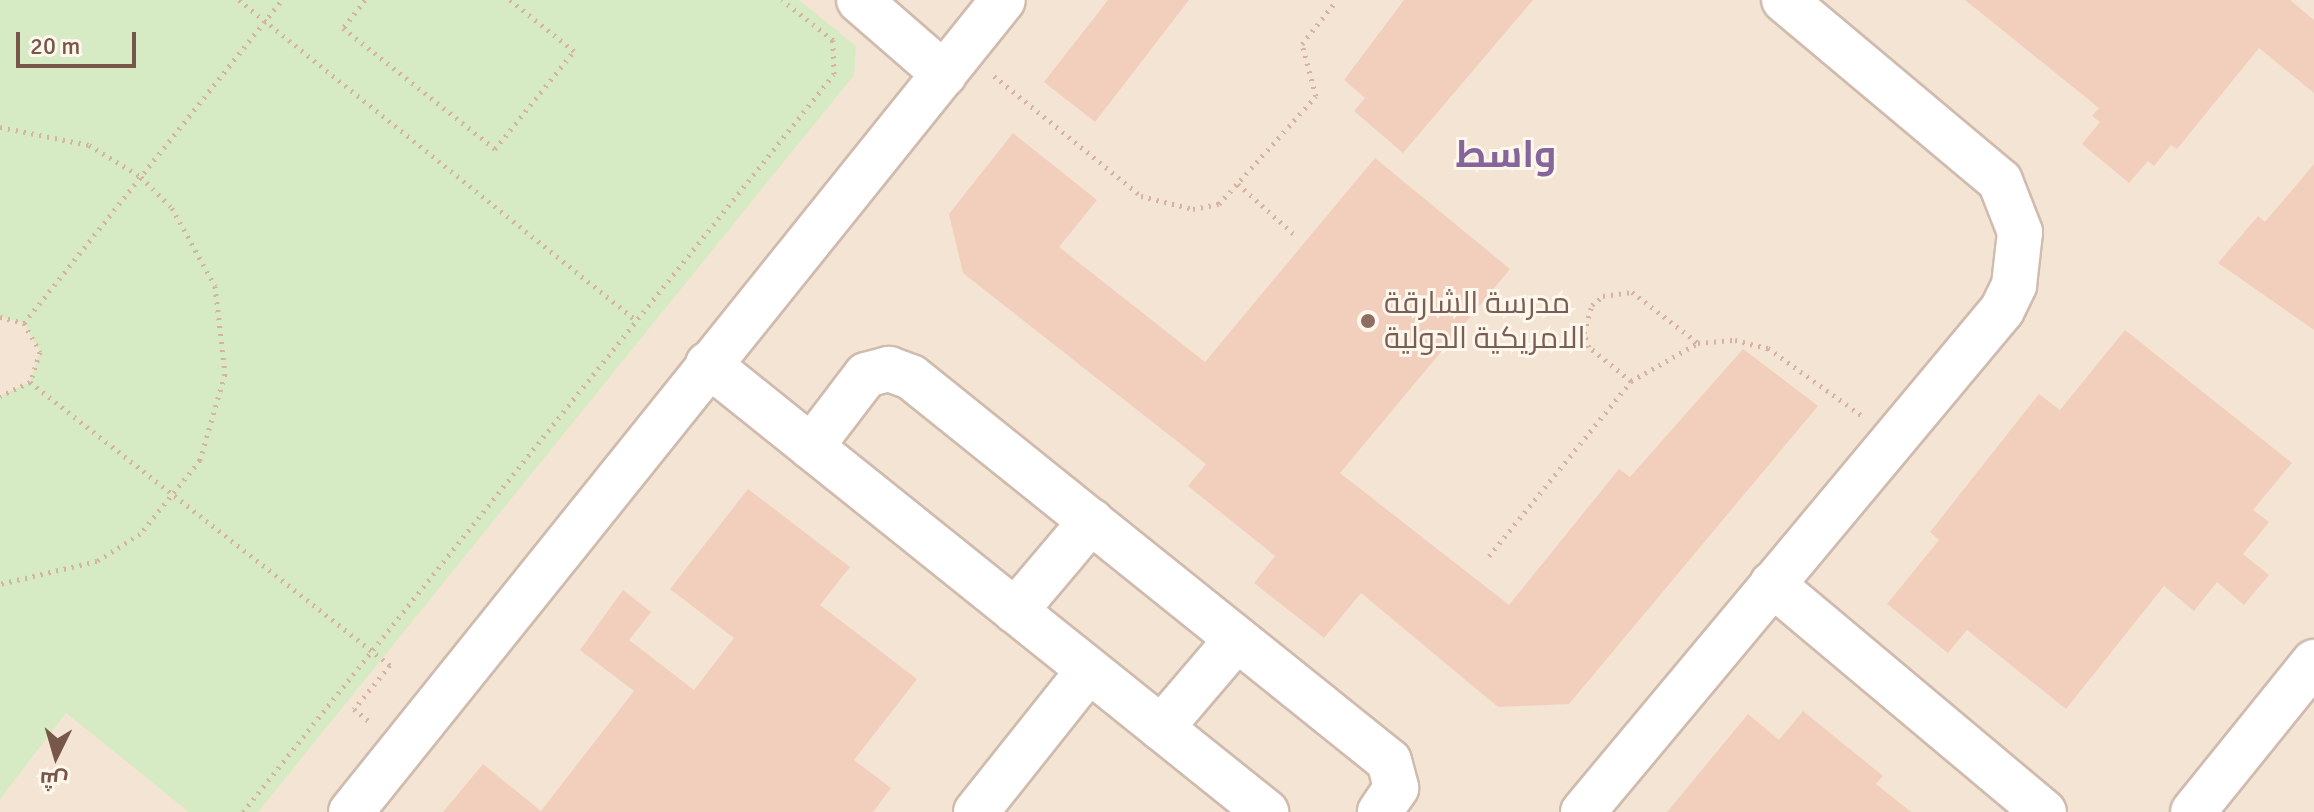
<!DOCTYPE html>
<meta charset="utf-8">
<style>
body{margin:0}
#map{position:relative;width:2314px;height:812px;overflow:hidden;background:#fdf2e6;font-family:Signika,Cairo,sans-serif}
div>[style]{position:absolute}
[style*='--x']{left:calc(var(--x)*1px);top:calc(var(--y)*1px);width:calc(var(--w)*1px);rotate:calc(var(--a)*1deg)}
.residential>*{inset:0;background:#f4e4d4}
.green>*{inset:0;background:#d6ebc4}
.building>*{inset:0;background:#f2cfbd}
.path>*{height:5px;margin-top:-2.5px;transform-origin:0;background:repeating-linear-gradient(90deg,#d7b2a0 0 2px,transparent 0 8px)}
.roads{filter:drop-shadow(2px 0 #d0bbae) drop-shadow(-2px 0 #d0bbae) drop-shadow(0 2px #d0bbae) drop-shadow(0 -2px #d0bbae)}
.minor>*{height:44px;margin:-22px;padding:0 22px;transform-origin:22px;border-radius:22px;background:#fff}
.dots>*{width:22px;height:22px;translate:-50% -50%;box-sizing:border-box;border:4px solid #fff6ec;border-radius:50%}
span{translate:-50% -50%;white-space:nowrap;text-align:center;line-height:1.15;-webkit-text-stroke:6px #fff6ec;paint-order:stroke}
.education-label{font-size:30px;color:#785e54}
.left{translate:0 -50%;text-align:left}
.district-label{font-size:38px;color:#85659a;font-weight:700}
.north{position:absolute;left:16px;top:716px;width:80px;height:80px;-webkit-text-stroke:6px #fff6ec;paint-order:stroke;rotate:185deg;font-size:22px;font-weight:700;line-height:32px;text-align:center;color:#76574a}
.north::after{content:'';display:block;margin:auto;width:28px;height:36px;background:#76574a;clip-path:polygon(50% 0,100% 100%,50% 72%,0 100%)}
.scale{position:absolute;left:16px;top:32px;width:120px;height:36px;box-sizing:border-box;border:4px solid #76574a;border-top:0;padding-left:10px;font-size:24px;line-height:28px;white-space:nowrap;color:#76574a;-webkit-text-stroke:6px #fff6ec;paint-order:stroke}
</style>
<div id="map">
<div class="residential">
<div style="clip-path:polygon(0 0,2314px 0,2314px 812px,0 812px)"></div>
</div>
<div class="green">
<div style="clip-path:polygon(0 0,799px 0,856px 46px,854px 75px,258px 812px,189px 812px,66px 713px,0 799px,0 396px,30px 382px,40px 352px,24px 323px,0 317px)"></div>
</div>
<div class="building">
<div style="clip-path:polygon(1108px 0,1189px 0,1095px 122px,1044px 82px)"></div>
<div style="clip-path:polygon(1404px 0,1533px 0,1403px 153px,1354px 111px,1365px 98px,1344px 80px)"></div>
<div style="clip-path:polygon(1965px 0,2290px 0,2314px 20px,2314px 93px,2259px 48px,2177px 149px,2171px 145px,2154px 166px,2148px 161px,2129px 183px,2082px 144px,2100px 122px,2092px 116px,2099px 108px)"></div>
<div style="clip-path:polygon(1013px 133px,1097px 200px,1059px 247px,1205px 362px,1375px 158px,1510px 269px,1340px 473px,1509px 605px,1619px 469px,1630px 477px,1743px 349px,1818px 406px,1569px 704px,1498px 707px,1361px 593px,1324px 638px,1254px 583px,1275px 556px,1188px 486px,1206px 464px,963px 273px,949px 214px)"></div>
<div style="clip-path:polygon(2314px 164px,2314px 330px,2218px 263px,2258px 216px,2265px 222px)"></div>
<div style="clip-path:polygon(2125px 330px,2292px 463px,2253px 510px,2269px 522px,2243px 554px,2269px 575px,2244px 605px,2217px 582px,2194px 611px,2164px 586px,2066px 709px,1967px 630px,1948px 653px,1887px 604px,1939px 540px,1930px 532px,2039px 394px,2060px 410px)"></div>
<div style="clip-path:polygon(748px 489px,850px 567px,820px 605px,917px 679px,854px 760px,891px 788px,873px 812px,443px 812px,483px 764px,541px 811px,634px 691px,580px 650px,623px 590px,651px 612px,629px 640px,694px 690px,734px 638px,670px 589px)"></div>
<div style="clip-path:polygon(1803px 711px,1883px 776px,1876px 784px,1911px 812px,1667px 812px,1748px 714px,1779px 740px)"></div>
</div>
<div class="path">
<div style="--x:239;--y:0;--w:511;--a:38.89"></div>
<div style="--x:365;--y:0;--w:36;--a:128"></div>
<div style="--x:343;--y:28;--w:194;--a:38.5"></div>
<div style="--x:495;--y:149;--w:126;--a:-51.1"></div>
<div style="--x:574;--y:51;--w:82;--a:-141.4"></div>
<div style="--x:994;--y:76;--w:190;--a:39.2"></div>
<div style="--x:1141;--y:196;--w:54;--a:14"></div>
<div style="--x:1193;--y:209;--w:26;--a:-11"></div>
<div style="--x:1219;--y:204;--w:145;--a:-48.1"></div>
<div style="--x:1316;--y:96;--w:54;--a:-105.1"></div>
<div style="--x:1302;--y:44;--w:56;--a:-51.5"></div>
<div style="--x:0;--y:127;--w:91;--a:11.4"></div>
<div style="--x:89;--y:145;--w:61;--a:31.6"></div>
<div style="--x:141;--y:177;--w:44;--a:45"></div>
<div style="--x:172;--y:208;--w:89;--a:61.1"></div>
<div style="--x:215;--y:286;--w:89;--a:83.5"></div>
<div style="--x:225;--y:374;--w:90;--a:106.2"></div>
<div style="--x:200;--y:460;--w:95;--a:129"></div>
<div style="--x:140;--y:534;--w:51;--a:147.9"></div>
<div style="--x:97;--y:561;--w:100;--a:166.7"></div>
<div style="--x:1238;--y:184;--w:79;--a:41.9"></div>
<div style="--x:0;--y:317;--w:25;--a:14"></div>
<div style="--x:24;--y:323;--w:33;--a:61"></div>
<div style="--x:40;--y:352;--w:32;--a:108"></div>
<div style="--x:30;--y:382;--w:33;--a:155"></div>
<div style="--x:24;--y:323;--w:413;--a:-51.4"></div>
<div style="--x:1631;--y:381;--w:54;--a:-141"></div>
<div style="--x:1589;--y:347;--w:15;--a:-110"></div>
<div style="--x:1584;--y:333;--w:29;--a:-74"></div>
<div style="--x:1592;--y:305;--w:14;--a:-39"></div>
<div style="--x:1603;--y:296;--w:29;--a:-8"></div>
<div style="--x:1632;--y:292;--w:82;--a:37.6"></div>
<div style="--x:30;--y:382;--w:458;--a:38.2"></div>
<div style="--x:390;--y:665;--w:57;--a:129.3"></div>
<div style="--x:354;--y:709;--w:21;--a:39"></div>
<div style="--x:1489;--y:556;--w:225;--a:-50.9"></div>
<div style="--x:1631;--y:381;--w:77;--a:-29.6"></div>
<div style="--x:1698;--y:343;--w:37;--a:-5"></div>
<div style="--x:1735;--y:340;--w:34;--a:14"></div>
<div style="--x:1768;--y:348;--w:115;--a:35.8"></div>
<div style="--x:243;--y:812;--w:945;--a:-51.31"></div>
<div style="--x:834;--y:74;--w:34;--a:-92"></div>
<div style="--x:833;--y:40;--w:65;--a:-141.9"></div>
</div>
<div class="roads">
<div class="minor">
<div style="--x:859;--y:0;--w:113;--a:41"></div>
<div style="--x:708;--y:364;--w:716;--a:38.76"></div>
<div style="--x:811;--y:447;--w:91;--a:-52.6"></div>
<div style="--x:866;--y:375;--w:24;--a:-15"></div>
<div style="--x:889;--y:369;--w:23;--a:20"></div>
<div style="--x:911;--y:377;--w:613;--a:38.78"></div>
<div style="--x:1389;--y:761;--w:28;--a:75"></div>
<div style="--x:1396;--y:788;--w:29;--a:124"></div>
<div style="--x:1772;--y:584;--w:355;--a:40"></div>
<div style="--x:1015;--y:611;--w:118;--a:-49.8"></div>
<div style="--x:1161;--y:728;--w:117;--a:-49.5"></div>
<div style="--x:351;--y:812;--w:1041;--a:-51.24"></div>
<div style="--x:976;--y:812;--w:181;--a:-51.5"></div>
<div style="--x:1583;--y:812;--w:654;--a:-50.15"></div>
<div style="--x:2002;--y:310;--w:28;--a:-64"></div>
<div style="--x:2014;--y:285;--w:53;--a:-83.5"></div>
<div style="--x:2020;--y:232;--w:55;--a:-111.4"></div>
<div style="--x:2000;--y:181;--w:282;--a:-140"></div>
<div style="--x:2193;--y:812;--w:193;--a:-51.1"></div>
</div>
</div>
<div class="dots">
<div style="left:1368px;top:321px;background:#8d6e63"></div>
</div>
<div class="education-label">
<span class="left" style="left:1384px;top:321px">مدرسة الشارقة<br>الامريكية الدولية</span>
</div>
<div class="district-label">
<span style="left:1506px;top:155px">واسط</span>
</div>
<div class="north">ش</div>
<div class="scale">20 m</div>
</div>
